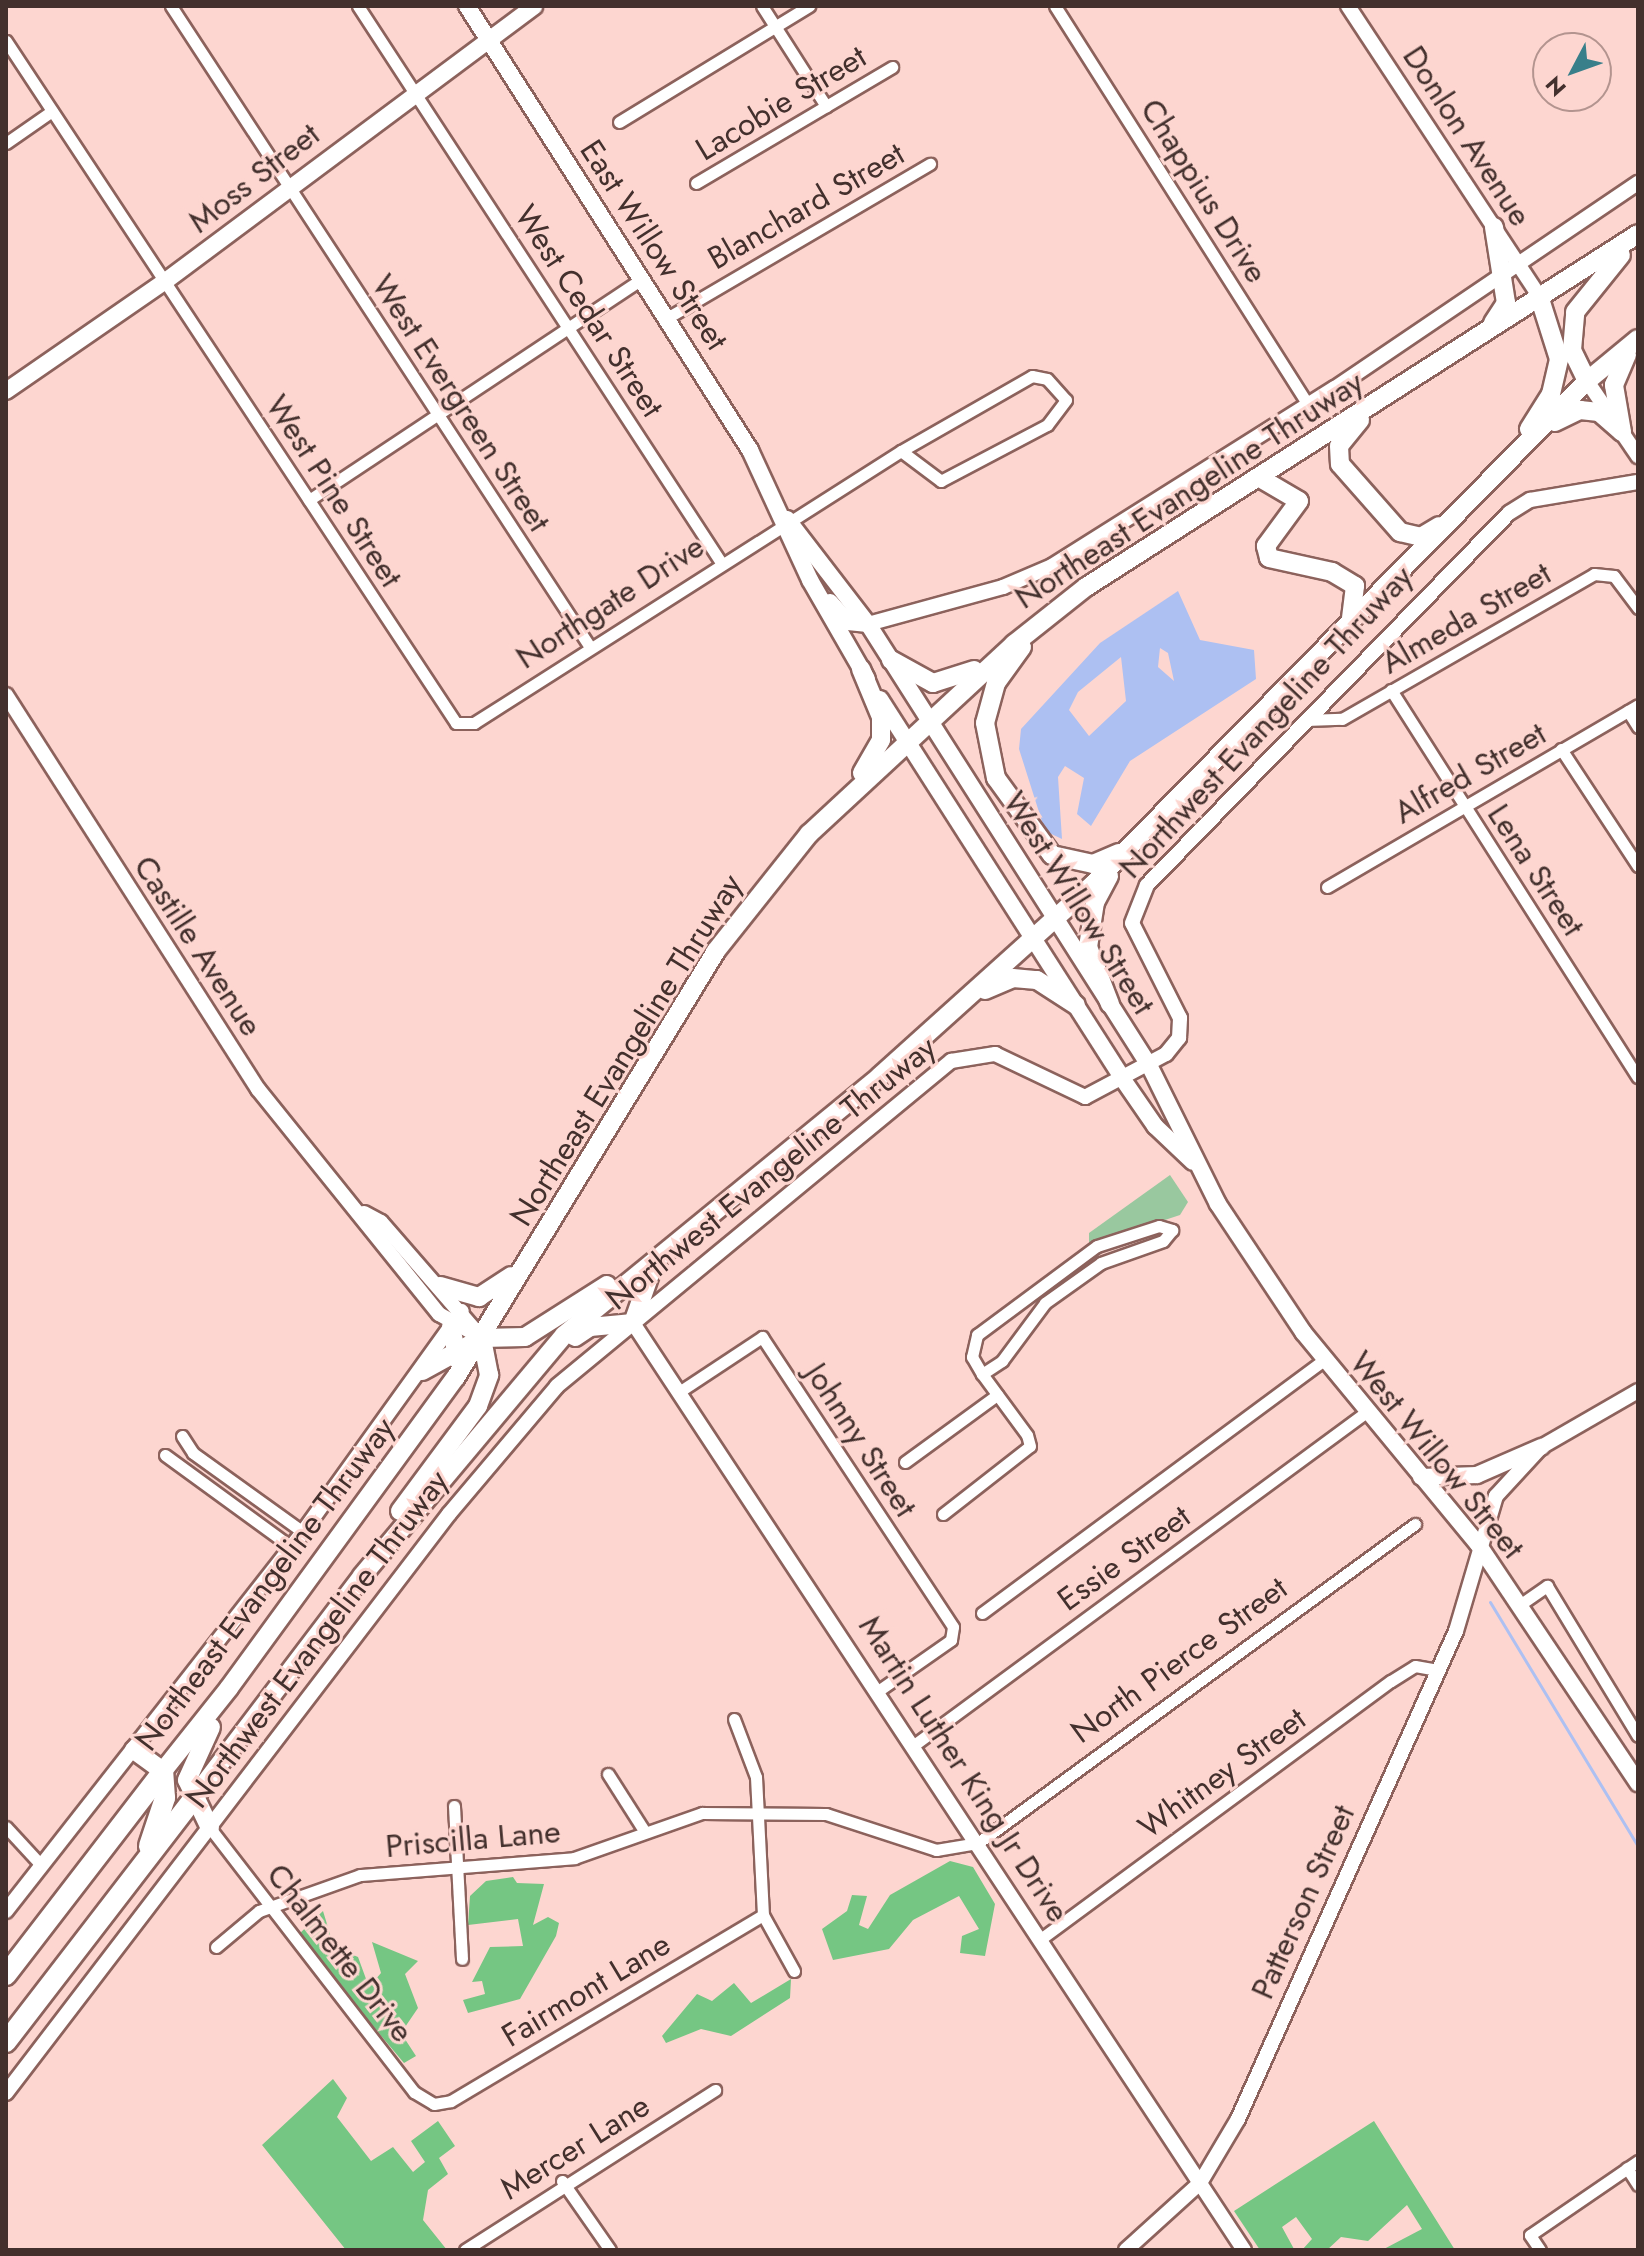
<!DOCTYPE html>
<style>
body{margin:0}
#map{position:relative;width:1644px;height:2256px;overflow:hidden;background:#fdd6d0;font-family:Jost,sans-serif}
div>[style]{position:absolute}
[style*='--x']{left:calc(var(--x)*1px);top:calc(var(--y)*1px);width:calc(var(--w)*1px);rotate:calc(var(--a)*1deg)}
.green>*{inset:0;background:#99c89f}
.forest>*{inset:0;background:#75c683}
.water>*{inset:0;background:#adc0f2}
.stream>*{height:3px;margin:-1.5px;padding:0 1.5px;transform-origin:1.5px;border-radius:1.5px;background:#adc0f2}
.roads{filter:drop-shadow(2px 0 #8c625c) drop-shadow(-2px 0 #8c625c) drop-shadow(0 2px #8c625c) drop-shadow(0 -2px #8c625c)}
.minor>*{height:11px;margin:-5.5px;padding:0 5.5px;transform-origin:5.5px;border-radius:5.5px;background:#fff}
.tertiary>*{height:14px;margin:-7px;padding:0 7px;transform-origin:7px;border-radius:7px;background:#fff}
.secondary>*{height:16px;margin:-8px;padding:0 8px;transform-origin:8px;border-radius:8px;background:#fff}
.trunk>*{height:18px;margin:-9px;padding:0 9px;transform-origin:9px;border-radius:9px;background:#fff}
.motorway>*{height:20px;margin:-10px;padding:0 10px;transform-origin:10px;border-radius:10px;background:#fff}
span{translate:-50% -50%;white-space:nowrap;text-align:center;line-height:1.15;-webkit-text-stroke:6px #fdd6d0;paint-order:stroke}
.street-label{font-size:32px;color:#43302d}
.frame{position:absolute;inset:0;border:8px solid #43302d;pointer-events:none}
.north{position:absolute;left:1532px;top:32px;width:80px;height:80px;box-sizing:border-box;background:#fdd6d0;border:2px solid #b3948f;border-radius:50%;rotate:229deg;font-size:22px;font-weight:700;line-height:32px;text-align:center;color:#43302d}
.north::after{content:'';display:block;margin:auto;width:28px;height:36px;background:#397f8a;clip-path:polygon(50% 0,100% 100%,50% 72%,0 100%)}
</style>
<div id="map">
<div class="green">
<div style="clip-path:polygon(1170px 1175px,1188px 1202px,1180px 1215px,1089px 1245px,1089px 1233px)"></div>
</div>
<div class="forest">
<div style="clip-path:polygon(950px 1861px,973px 1867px,995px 1904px,985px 1956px,960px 1953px,962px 1936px,979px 1929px,959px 1896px,913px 1920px,889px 1949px,833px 1960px,822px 1929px,847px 1911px,852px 1895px,867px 1896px,859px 1925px,868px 1929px,890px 1895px)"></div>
<div style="clip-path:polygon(513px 1877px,517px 1883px,544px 1884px,533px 1925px,548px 1917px,559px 1923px,556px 1936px,520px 1999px,468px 2013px,463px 2000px,485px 1994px,482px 1981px,472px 1982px,490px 1947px,523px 1946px,518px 1919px,468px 1925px,470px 1896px,486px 1881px)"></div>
<div style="clip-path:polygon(323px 1911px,334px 1947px,358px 1957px,369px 1987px,381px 1973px,372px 1942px,418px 1961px,405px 1974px,418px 2008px,401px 2033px,416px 2056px,404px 2063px,297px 1936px)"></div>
<div style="clip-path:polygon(791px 1979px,790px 1998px,731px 2036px,701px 2029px,666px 2043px,662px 2036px,697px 1994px,712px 2001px,734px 1983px,751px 2003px)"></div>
<div style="clip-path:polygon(333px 2079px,347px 2098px,337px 2117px,371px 2161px,393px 2147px,413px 2172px,425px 2162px,411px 2141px,438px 2121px,455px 2146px,439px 2158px,448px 2174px,428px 2190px,423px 2220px,447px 2250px,346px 2250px,262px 2145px)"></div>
<div style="clip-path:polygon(1374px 2121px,1455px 2250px,1382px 2250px,1422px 2229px,1407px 2205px,1368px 2241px,1341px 2237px,1327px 2250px,1302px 2250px,1312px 2239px,1296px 2217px,1282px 2227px,1294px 2249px,1260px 2250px,1234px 2211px)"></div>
</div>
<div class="water">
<div style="clip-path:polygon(evenodd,1178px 591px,1200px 640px,1254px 650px,1256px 679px,1130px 761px,1091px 826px,1077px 814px,1084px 778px,1065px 766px,1058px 777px,1062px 839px,1045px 831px,1019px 749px,1021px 729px,1100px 643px,1178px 591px,1160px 648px,1168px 653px,1174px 681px,1158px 667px,1160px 648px,1178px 591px,1121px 657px,1126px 701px,1089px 736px,1069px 710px,1078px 692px,1121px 657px)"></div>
</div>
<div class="stream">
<div style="--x:1490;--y:1602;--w:285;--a:58.8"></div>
</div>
<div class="roads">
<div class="minor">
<div style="--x:171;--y:6;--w:766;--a:56.83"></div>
<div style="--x:358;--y:6;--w:663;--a:56.89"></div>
<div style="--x:762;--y:6;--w:119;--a:57.4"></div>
<div style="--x:1055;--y:6;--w:472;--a:57.6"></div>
<div style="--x:6;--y:41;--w:817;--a:56.58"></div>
<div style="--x:456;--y:723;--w:18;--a:0"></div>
<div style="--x:474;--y:723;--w:506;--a:-32.5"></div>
<div style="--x:619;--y:122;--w:223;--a:-31.4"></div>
<div style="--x:6;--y:143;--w:56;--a:-34.8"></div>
<div style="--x:696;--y:183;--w:228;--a:-30.6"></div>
<div style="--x:667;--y:318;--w:305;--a:-30.4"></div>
<div style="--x:1032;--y:376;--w:15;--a:11"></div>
<div style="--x:1047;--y:379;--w:28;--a:48"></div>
<div style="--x:1066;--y:400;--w:31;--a:127"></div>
<div style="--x:1047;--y:425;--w:120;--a:152.2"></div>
<div style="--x:941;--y:481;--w:50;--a:-143.1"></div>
<div style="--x:901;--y:451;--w:151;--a:-29.8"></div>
<div style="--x:309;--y:500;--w:400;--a:-33.6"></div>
<div style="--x:1391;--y:690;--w:459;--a:57.5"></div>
<div style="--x:1628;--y:711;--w:19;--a:58"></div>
<div style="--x:1305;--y:720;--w:37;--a:-2"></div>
<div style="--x:1342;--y:719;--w:291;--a:-29.9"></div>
<div style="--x:1594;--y:574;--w:20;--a:6"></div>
<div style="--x:1614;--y:576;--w:40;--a:53"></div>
<div style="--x:1561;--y:749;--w:140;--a:56.7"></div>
<div style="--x:1327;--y:887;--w:360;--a:-30.3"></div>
<div style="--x:682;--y:1390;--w:96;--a:-33.5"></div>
<div style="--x:762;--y:1337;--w:347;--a:56.6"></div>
<div style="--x:953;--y:1627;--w:13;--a:99"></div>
<div style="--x:951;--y:1640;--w:89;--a:145.1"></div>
<div style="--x:182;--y:1436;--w:20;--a:57"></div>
<div style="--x:193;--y:1453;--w:135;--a:35.7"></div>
<div style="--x:165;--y:1455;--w:156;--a:36.1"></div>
<div style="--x:905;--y:1462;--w:114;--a:-36.1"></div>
<div style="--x:943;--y:1514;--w:110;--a:-38"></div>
<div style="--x:1030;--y:1446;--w:11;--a:-105"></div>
<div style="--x:1027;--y:1435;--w:76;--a:-126.4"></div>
<div style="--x:982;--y:1374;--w:20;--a:-120"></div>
<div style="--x:972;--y:1357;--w:23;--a:-77"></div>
<div style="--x:977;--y:1335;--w:149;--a:-36.6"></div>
<div style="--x:1097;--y:1246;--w:65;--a:-17.9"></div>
<div style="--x:1159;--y:1226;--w:14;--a:17"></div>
<div style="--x:1172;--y:1230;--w:14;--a:129"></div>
<div style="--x:1163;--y:1241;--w:66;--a:160.5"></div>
<div style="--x:1101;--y:1263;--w:69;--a:144.5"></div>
<div style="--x:1045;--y:1303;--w:72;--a:126.6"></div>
<div style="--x:1002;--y:1361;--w:24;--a:147"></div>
<div style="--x:1521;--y:1604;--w:32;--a:-35"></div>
<div style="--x:1547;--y:1586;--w:175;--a:58.8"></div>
<div style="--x:982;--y:1613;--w:424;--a:-36.5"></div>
<div style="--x:734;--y:1719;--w:62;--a:69.2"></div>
<div style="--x:756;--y:1777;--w:138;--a:87.1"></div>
<div style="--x:763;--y:1915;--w:64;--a:61"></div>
<div style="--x:914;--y:1745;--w:560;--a:-36.36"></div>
<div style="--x:608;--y:1774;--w:65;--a:57.5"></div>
<div style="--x:454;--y:1806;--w:153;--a:87"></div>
<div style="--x:6;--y:1827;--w:52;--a:47.4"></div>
<div style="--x:210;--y:1828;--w:334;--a:52.3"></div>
<div style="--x:414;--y:2092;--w:23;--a:31"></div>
<div style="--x:434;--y:2104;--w:17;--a:-10"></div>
<div style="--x:451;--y:2101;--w:363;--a:-30.8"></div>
<div style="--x:1042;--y:1938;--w:433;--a:-36.4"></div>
<div style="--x:1391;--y:1681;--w:28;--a:-32"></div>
<div style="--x:1415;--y:1666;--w:23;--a:10"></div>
<div style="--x:216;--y:1947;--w:56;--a:-39.9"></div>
<div style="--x:259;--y:1911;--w:107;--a:-19.6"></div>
<div style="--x:360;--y:1875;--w:215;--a:-4.5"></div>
<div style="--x:574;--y:1858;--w:136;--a:-19.4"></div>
<div style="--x:702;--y:1813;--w:124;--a:0.5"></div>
<div style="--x:826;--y:1814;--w:116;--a:18.1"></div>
<div style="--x:936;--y:1850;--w:43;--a:-9.5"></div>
<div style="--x:978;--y:1843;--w:541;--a:-36.13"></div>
<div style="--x:1627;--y:2168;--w:20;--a:57"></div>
<div style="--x:562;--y:2181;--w:84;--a:55.2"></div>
<div style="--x:465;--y:2250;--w:297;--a:-32.6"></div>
<div style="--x:1540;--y:2250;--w:18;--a:-124"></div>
<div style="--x:1530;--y:2235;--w:131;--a:-34.4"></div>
</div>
<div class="tertiary">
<div style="--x:1348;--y:6;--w:347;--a:56.6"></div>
<div style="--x:1587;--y:381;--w:91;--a:55.8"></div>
<div style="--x:868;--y:624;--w:140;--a:-15.3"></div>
<div style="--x:1003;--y:587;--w:53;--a:-23.2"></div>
<div style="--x:1052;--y:566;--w:334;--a:-32.2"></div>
<div style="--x:1335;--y:388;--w:366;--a:-34.1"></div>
<div style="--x:6;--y:695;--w:468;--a:57.4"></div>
<div style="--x:258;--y:1089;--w:289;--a:51.2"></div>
<div style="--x:439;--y:1314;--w:49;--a:29.2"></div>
<div style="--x:364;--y:1213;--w:19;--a:28"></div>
<div style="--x:381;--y:1222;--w:154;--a:49"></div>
<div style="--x:633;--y:1323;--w:1110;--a:56.61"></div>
<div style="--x:6;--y:1911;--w:482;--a:-51.9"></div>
<div style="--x:303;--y:1532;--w:272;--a:-54.3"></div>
<div style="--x:6;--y:2093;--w:729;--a:-52.58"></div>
<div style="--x:449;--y:1514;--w:167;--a:-49.8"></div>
<div style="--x:557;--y:1386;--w:511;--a:-39.52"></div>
<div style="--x:951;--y:1061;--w:45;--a:-9"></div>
<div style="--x:995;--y:1054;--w:100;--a:25.5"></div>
<div style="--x:1085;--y:1097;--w:92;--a:-28"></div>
<div style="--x:1166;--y:1054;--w:21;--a:-51"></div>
<div style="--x:1179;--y:1038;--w:20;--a:-87"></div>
<div style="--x:1180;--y:1018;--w:106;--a:-116.8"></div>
<div style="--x:1132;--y:923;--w:41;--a:-68.5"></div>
<div style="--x:1147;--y:885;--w:519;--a:-45.78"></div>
<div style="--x:1509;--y:513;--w:25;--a:-32"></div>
<div style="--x:1530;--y:500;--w:109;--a:-9.5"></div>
<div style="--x:1126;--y:2250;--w:100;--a:-42.2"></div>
<div style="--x:1200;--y:2183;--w:74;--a:-59.3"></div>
<div style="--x:1238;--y:2119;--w:534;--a:-65.93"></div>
<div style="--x:1456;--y:1631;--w:141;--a:-73.5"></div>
<div style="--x:1496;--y:1496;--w:67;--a:-47.4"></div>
<div style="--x:1541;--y:1447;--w:112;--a:-30"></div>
</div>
<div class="secondary">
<div style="--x:467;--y:6;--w:527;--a:57.49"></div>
<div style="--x:750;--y:450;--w:143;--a:65.2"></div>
<div style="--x:810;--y:580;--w:114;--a:60.1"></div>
<div style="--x:6;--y:391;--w:196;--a:-34.6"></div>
<div style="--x:167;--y:280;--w:458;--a:-36.7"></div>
<div style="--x:787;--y:519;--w:133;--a:52.4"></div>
<div style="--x:868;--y:624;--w:523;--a:57.5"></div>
<div style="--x:1149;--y:1065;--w:155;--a:63.6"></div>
<div style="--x:1218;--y:1204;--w:154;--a:56.4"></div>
<div style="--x:1303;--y:1332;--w:275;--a:50.5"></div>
<div style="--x:1478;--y:1544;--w:288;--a:56.2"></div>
<div style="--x:830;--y:602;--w:27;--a:48"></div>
<div style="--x:848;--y:622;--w:20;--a:6"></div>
<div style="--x:880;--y:699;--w:453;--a:57.4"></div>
<div style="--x:1124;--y:1081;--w:55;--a:55.4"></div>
<div style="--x:1155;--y:1126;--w:52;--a:43.5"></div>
<div style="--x:1421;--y:1477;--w:56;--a:-2"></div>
<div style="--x:1477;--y:1475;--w:70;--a:-23.6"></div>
</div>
<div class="trunk">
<div style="--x:1493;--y:323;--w:24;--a:-57"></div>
<div style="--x:1506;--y:303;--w:77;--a:-99"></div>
<div style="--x:1587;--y:381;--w:34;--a:-116"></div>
<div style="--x:1572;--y:350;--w:38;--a:-85"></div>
<div style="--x:1575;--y:312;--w:73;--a:-51.1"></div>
<div style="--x:1360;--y:420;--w:33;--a:129"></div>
<div style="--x:1339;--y:446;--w:18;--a:87"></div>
<div style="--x:1340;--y:464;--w:91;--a:48.6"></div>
<div style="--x:1400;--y:532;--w:22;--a:13"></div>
<div style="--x:1421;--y:537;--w:21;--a:-31"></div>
<div style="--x:1555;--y:422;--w:28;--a:-26"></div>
<div style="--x:1580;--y:410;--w:19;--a:6"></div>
<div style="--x:1599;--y:412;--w:30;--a:41"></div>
<div style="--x:1529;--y:429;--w:41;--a:-57.8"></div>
<div style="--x:1551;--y:394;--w:36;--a:-77"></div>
<div style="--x:1559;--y:359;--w:66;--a:-107.6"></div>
<div style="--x:1622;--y:432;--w:48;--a:-99.7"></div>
<div style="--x:1614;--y:385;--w:33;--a:-67"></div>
<div style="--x:1260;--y:478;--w:45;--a:30.5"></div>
<div style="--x:1299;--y:501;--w:56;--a:126.3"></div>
<div style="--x:1266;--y:546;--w:12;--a:76"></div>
<div style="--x:1269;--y:558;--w:65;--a:12.5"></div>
<div style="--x:1332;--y:572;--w:27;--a:31"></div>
<div style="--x:1355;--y:586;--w:40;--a:97.1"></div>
<div style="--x:1022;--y:647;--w:44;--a:125.8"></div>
<div style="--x:996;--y:683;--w:41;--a:105.4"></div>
<div style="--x:985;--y:723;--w:56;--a:78.7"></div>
<div style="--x:996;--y:778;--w:95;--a:54"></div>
<div style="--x:1052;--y:855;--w:42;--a:12.4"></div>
<div style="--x:1093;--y:864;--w:28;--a:-23"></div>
<div style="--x:891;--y:660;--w:48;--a:28.7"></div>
<div style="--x:933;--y:683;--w:43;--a:-17.6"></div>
<div style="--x:861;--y:669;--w:52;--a:67.4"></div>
<div style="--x:881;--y:717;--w:23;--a:90"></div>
<div style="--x:881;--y:740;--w:38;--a:120"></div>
<div style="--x:1109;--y:876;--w:30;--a:118"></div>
<div style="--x:1095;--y:902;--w:46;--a:98.8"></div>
<div style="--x:1088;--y:947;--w:61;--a:68.9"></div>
<div style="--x:985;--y:990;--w:30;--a:-23"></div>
<div style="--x:1013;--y:978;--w:24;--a:5"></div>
<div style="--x:1037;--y:980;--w:46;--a:32.7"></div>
<div style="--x:440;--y:1286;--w:41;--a:15.8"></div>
<div style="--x:479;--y:1297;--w:38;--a:-33"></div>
<div style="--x:451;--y:1327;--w:34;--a:78"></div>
<div style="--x:575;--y:1337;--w:18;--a:-34"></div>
<div style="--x:590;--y:1327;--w:43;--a:-5.3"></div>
<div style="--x:633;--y:1323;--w:60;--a:-70.7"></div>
<div style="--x:422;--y:1371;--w:68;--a:-28.8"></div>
<div style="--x:482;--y:1338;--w:43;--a:-1.3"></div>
<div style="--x:525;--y:1337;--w:97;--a:-32.4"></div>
<div style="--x:400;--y:1511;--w:131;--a:-53.4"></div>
<div style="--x:478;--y:1406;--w:33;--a:-70"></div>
<div style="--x:489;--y:1375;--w:38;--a:-101"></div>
<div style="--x:134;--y:1750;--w:36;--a:36"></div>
<div style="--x:163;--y:1771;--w:106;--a:-51.5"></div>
<div style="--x:229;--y:1688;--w:385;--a:-53.9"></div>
<div style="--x:456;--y:1377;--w:498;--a:-58.6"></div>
<div style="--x:715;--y:952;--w:151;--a:-51.5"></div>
<div style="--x:809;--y:834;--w:280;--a:-42.8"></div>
<div style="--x:1014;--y:644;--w:92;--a:-38.4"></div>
<div style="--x:1086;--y:587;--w:655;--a:-32.6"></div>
<div style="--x:193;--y:1799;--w:280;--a:-52.8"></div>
<div style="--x:362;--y:1576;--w:314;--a:-50"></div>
<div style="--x:564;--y:1335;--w:409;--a:-39.3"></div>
<div style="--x:880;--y:1076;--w:287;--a:-42"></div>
<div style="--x:1093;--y:884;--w:705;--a:-45.52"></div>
<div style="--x:1587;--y:381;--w:66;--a:-39.5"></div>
<div style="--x:210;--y:1828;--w:53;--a:-115.6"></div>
<div style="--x:187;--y:1780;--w:58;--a:-65.6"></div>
</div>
<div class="motorway">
<div style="--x:149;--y:1846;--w:51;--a:-71.6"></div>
<div style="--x:165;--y:1798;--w:27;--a:-94"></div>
<div style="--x:6;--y:1975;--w:257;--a:-52.4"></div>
<div style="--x:6;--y:2042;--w:307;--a:-52.4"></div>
</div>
</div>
<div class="street-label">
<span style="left:781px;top:103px;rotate:-31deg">Lacobie Street</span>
<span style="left:1467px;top:136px;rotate:57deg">Donlon Avenue</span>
<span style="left:254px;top:178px;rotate:-38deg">Moss Street</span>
<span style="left:1204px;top:191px;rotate:58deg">Chappius Drive</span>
<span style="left:806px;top:206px;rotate:-30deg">Blanchard Street</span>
<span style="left:654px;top:245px;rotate:57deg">East Willow Street</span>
<span style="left:589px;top:311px;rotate:57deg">West Cedar Street</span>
<span style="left:461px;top:403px;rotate:57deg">West Evergreen Street</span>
<span style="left:1189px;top:490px;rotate:-33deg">Northeast Evangeline Thruway</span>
<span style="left:334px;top:491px;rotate:57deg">West Pine Street</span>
<span style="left:610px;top:602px;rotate:-33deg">Northgate Drive</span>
<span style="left:1466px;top:618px;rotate:-30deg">Almeda Street</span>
<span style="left:1266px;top:722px;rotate:-47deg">Northwest Evangeline Thruway</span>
<span style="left:1470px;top:773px;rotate:-30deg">Alfred Street</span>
<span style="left:1536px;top:870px;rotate:57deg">Lena Street</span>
<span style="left:1079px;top:903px;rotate:58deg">West Willow Street</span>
<span style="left:198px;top:946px;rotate:57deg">Castille Avenue</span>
<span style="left:626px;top:1050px;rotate:-58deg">Northeast Evangeline Thruway</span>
<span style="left:771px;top:1173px;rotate:-39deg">Northwest Evangeline Thruway</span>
<span style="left:861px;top:1440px;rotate:57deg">Johnny Street</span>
<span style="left:1437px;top:1455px;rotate:51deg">West Willow Street</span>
<span style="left:1124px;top:1558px;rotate:-36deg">Essie Street</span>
<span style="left:265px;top:1584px;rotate:-53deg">Northeast Evangeline Thruway</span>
<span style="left:317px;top:1639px;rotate:-53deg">Northwest Evangeline Thruway</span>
<span style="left:1179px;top:1660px;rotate:-36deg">North Pierce Street</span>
<span style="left:964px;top:1769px;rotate:57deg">Martin Luther King Jr Drive</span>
<span style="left:1222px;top:1773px;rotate:-36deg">Whitney Street</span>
<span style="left:473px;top:1839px;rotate:-5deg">Priscilla Lane</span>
<span style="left:1303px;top:1902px;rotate:-66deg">Patterson Street</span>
<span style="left:340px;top:1953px;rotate:52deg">Chalmette Drive</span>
<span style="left:586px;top:1990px;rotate:-31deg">Fairmont Lane</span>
<span style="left:575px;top:2147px;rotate:-32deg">Mercer Lane</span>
</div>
<div class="frame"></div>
<div class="north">N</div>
</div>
